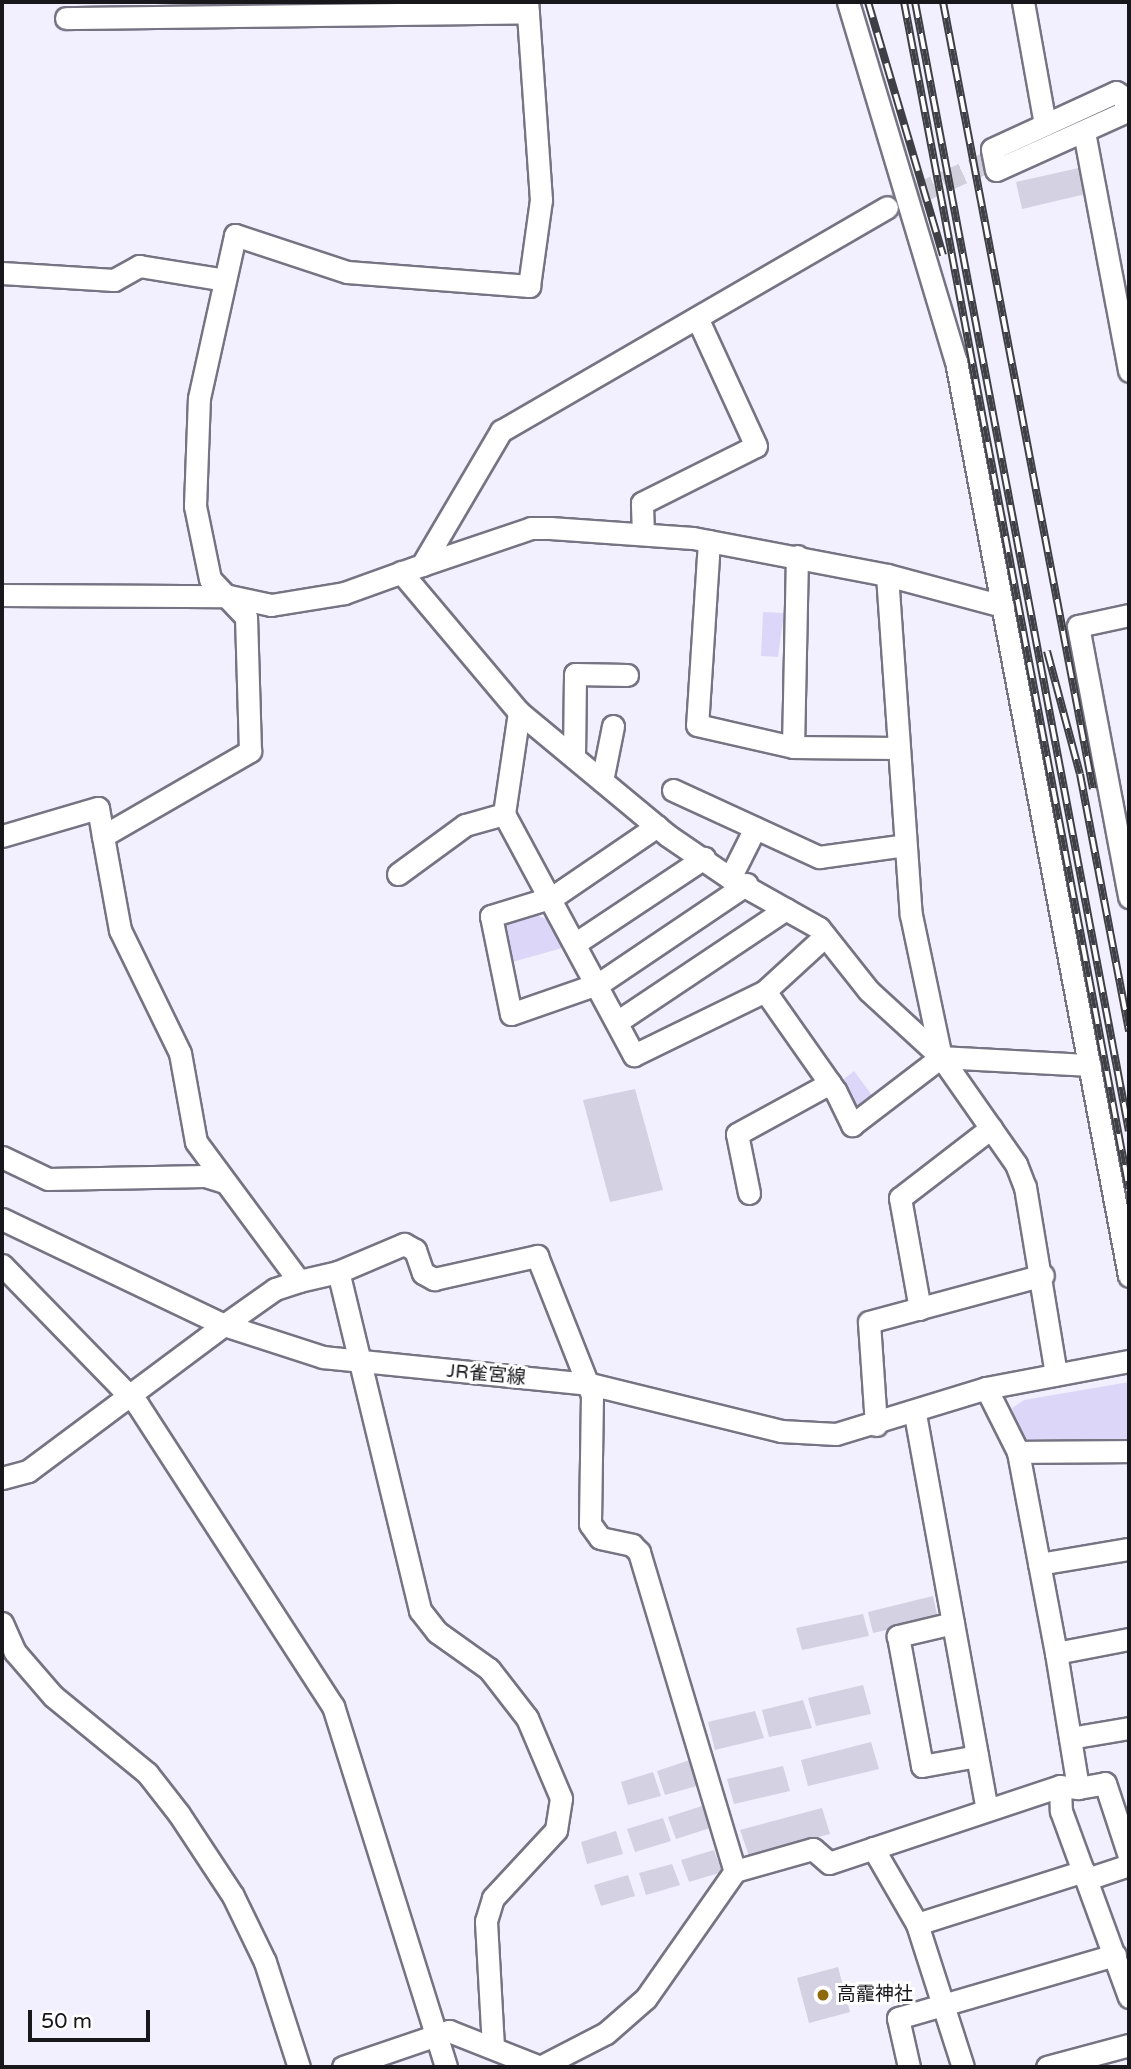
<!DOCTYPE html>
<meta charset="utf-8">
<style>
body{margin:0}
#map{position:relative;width:1131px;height:2069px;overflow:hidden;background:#f2f0fe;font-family:"Varela Round","Noto Sans JP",sans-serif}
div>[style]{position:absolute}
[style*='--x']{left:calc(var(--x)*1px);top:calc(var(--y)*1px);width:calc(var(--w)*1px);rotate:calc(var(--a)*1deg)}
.green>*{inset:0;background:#dcd7f9}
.building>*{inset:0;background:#d3d1e2}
.minor-tunnel>*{height:21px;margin-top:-10.5px;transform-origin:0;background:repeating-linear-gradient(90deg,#d1cfdc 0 21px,transparent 0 31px)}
.roads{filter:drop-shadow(2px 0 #767483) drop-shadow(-2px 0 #767483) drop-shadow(0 2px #767483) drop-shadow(0 -2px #767483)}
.minor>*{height:21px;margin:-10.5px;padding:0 10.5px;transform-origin:10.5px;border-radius:10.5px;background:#fff}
.rail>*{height:8px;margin-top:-4px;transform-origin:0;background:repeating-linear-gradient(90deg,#fff 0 16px,#3f3f46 0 32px);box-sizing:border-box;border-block:2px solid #3f3f46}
.dots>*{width:19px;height:19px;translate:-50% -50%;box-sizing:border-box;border:4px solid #fff;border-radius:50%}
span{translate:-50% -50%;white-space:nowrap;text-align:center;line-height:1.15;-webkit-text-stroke:6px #fff;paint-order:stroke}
.street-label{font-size:19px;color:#17171c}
.poi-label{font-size:19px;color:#17171c}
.left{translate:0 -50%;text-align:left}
.frame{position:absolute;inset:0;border:4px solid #17171c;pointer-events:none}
.scale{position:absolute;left:28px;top:2010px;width:122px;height:32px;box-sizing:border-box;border:4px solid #17171c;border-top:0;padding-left:9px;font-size:21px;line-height:24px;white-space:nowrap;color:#17171c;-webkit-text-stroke:5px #fff;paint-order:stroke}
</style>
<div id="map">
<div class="green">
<div style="clip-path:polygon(763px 612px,784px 613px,778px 657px,761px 656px)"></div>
<div style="clip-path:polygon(528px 912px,549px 920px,566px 947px,509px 963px,502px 929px,510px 918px)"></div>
<div style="clip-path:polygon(854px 1071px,875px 1099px,860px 1109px,848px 1106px,839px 1083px)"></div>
<div style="clip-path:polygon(1129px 1382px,1129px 1445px,1024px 1447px,1012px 1408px,1024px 1400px)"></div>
</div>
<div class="building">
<div style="clip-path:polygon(1083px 167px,1090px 193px,1022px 209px,1016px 182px)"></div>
<div style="clip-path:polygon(635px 1089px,663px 1190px,610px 1202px,583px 1100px)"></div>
<div style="clip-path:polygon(933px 1596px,938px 1619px,873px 1633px,868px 1612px)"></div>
<div style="clip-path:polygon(863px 1614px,869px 1636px,802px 1650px,796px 1628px)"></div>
<div style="clip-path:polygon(863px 1685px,871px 1714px,816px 1726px,808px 1698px)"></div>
<div style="clip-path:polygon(803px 1700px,812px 1728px,769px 1737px,762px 1710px)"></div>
<div style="clip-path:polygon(755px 1711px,764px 1738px,715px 1750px,708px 1722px)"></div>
<div style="clip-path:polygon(871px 1742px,879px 1769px,808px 1786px,801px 1760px)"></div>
<div style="clip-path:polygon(690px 1760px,700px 1785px,665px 1795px,657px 1771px)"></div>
<div style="clip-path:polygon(783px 1766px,790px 1791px,734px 1804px,727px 1779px)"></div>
<div style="clip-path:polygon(653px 1772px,661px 1796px,628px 1805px,621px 1782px)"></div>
<div style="clip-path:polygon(702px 1806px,710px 1828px,676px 1839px,668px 1817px)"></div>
<div style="clip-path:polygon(822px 1808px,830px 1834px,749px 1856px,740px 1830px)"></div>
<div style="clip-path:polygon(663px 1818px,671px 1841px,635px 1852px,627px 1829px)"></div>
<div style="clip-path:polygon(616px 1831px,623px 1854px,587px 1864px,581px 1842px)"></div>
<div style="clip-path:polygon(714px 1850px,722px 1872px,689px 1882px,681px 1860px)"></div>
<div style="clip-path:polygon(672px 1864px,680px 1885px,646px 1895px,639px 1873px)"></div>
<div style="clip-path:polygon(628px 1875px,635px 1896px,601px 1906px,594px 1885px)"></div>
<div style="clip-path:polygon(838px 1967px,850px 2012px,809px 2023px,797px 1978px)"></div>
</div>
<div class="minor-tunnel">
<div style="--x:887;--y:207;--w:135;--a:-24.1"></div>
</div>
<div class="roads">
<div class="minor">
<div style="--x:848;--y:2;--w:375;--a:73.3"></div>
<div style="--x:956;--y:361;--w:931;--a:79.29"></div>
<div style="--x:1023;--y:2;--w:124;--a:79.8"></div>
<div style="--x:66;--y:18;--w:462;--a:-0.7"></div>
<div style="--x:1116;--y:92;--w:11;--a:34"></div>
<div style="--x:1125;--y:98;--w:14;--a:90"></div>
<div style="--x:1125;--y:112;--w:141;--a:155.8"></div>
<div style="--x:996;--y:170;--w:21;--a:-101"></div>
<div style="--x:992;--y:149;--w:136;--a:-24.7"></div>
<div style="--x:1084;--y:132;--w:243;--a:79.3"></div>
<div style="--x:2;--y:273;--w:112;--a:3.6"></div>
<div style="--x:114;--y:280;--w:29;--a:-29"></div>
<div style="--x:139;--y:266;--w:87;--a:9.2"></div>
<div style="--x:643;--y:534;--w:31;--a:-92"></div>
<div style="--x:642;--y:503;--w:127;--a:-26.6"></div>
<div style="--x:756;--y:446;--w:141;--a:-114.7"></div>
<div style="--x:709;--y:541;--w:184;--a:93.7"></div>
<div style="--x:697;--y:725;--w:98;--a:12.9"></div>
<div style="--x:793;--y:747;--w:103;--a:0.6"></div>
<div style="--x:422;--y:565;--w:115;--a:-18.7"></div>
<div style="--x:531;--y:528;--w:19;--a:0"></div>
<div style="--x:550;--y:528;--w:143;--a:4"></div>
<div style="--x:693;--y:538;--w:197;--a:10.8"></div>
<div style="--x:887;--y:575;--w:341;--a:86"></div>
<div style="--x:911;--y:915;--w:145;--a:78.1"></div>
<div style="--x:401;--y:572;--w:183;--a:49.9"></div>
<div style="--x:519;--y:712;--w:192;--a:39.7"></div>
<div style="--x:667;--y:835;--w:76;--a:34.3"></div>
<div style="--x:730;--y:878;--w:102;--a:29.3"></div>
<div style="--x:819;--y:928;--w:80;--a:51.6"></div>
<div style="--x:869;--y:991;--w:98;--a:42.5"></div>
<div style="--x:941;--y:1057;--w:131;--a:55"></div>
<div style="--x:1016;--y:1164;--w:25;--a:69"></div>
<div style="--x:1025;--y:1187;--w:190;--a:80.6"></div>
<div style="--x:887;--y:575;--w:120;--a:15"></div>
<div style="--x:2;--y:595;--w:227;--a:0.3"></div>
<div style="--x:229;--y:596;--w:43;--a:12.1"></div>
<div style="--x:271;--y:605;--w:74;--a:-9.3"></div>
<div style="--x:344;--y:593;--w:83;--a:-19.7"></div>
<div style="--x:422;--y:565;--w:156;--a:-59.5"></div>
<div style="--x:501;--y:431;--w:446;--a:-30.1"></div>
<div style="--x:1129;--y:615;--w:52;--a:167.8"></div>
<div style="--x:1078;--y:626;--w:276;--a:79.3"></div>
<div style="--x:519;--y:712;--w:103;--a:98.4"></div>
<div style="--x:504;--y:814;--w:274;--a:61.7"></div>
<div style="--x:634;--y:1055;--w:146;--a:-26"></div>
<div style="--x:793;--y:747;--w:191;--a:-88.8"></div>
<div style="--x:574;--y:757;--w:83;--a:-89.3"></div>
<div style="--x:575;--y:674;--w:52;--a:1.1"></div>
<div style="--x:602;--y:781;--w:56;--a:-78.7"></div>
<div style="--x:673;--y:790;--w:161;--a:24.7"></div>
<div style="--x:819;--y:857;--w:87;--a:-7.9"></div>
<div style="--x:657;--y:826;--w:126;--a:145.7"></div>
<div style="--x:553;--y:897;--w:65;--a:163"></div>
<div style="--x:491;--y:916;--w:100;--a:78.5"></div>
<div style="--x:511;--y:1014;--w:94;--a:-19.2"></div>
<div style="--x:600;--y:983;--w:177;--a:-34"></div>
<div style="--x:2;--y:836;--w:100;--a:-16.3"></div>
<div style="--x:98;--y:808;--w:28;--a:80"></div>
<div style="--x:398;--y:874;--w:83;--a:-36.2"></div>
<div style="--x:465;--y:825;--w:41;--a:-15.8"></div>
<div style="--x:730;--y:878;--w:56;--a:-63.4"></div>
<div style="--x:825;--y:936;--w:81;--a:137.5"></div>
<div style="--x:765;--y:991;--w:123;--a:54.9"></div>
<div style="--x:836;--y:1092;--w:37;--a:64"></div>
<div style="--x:852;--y:1125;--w:112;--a:-37.4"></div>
<div style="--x:941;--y:1057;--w:149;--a:3.1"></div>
<div style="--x:576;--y:943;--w:154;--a:-33.6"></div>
<div style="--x:617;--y:1022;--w:203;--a:-33.8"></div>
<div style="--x:2;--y:1157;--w:51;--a:25.6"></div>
<div style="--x:48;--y:1179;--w:157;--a:-1.1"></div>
<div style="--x:205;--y:1176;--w:21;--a:17"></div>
<div style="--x:749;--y:1193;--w:60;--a:-101.5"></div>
<div style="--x:737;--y:1134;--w:106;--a:-28.7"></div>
<div style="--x:2;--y:1219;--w:246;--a:25.5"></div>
<div style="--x:224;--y:1325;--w:104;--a:17.9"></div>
<div style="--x:323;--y:1357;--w:268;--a:5.8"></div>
<div style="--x:590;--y:1384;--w:197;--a:13.8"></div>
<div style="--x:781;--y:1431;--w:55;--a:3.1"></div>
<div style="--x:836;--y:1434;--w:157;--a:-17"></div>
<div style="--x:986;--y:1388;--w:146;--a:-10.7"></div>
<div style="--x:2;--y:1265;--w:195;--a:45.8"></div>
<div style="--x:138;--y:1405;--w:359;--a:57.1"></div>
<div style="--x:333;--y:1706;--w:378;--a:72.6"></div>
<div style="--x:338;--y:1272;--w:72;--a:-23"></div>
<div style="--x:404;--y:1244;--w:13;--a:29"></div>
<div style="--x:415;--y:1250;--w:24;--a:71"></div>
<div style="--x:423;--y:1273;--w:13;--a:29"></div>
<div style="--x:434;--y:1279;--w:106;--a:-12.6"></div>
<div style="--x:537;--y:1256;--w:149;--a:68.4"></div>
<div style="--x:592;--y:1395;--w:129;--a:90.9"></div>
<div style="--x:590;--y:1524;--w:17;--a:54"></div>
<div style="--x:600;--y:1538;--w:33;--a:12"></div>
<div style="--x:632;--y:1545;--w:10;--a:45"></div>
<div style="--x:639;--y:1552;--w:333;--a:73.3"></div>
<div style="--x:920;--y:1309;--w:113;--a:-100.2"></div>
<div style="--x:900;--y:1198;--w:115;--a:-37.6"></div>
<div style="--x:986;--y:1388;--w:72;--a:63.4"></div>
<div style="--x:1018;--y:1452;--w:205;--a:79.3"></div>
<div style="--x:1056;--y:1653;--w:137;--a:80.7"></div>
<div style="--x:1078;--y:1788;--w:18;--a:-174"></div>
<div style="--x:1060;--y:1786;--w:25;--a:88"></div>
<div style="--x:1061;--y:1811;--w:198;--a:69.9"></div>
<div style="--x:915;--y:1414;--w:402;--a:79.7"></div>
<div style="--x:876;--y:1425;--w:103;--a:-93.9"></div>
<div style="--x:869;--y:1322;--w:180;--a:-15.1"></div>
<div style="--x:1018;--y:1452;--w:111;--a:-0.5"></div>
<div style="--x:2;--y:1478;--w:27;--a:-15"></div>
<div style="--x:28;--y:1471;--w:244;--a:-36.7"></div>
<div style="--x:224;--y:1325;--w:62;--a:-35.2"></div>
<div style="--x:275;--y:1289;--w:25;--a:-18"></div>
<div style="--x:1039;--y:1564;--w:91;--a:-9.5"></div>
<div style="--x:2;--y:1623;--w:32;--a:66"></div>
<div style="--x:15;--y:1652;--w:58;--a:49.2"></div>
<div style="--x:53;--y:1696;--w:122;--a:39.3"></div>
<div style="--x:147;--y:1773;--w:52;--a:52"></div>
<div style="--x:179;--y:1814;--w:98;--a:56.6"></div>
<div style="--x:233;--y:1896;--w:73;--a:64.1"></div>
<div style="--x:265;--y:1962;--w:110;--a:72.1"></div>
<div style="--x:953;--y:1623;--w:57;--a:166.7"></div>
<div style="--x:898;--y:1636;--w:132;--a:79.5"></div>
<div style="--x:922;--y:1766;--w:56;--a:-10.3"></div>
<div style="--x:1056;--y:1653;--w:74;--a:-10.9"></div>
<div style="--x:1070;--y:1738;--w:60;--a:-9.6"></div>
<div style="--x:1078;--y:1788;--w:27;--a:-10"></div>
<div style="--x:1105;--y:1783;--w:77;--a:71.8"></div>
<div style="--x:873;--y:1848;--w:88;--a:59.9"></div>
<div style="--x:917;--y:1924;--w:150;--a:72.2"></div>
<div style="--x:1087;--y:1879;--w:44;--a:-18.4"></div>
<div style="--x:917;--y:1924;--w:175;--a:-17.6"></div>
<div style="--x:493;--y:2047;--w:126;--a:-93.2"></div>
<div style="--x:486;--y:1921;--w:24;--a:-73"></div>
<div style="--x:493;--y:1898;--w:93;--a:-47.2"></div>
<div style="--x:556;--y:1830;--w:32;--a:-81"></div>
<div style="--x:561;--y:1798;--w:87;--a:-113"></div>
<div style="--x:527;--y:1718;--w:62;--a:-127.8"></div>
<div style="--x:489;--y:1669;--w:64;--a:-144.6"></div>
<div style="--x:437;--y:1632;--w:28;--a:-128"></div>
<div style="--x:420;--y:1610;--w:348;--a:-103.6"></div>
<div style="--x:338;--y:1272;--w:40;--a:167"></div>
<div style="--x:299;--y:1281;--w:173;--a:-126.5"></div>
<div style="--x:196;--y:1142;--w:90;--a:-100.2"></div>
<div style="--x:180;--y:1053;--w:137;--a:-116"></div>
<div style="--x:120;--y:930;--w:96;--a:-100.3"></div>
<div style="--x:103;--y:836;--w:170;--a:-30"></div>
<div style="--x:250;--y:751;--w:134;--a:-91.7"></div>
<div style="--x:246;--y:617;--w:52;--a:-133.5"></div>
<div style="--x:210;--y:579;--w:75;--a:-101.6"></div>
<div style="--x:195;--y:506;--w:108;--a:-87.9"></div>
<div style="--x:199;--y:398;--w:167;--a:-77.5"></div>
<div style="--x:235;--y:235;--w:118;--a:18.3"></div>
<div style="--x:347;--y:272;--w:183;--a:4.4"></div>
<div style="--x:529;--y:286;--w:87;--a:-82.1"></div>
<div style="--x:541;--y:200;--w:198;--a:-94"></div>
<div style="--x:343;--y:2067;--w:112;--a:-18.8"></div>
<div style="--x:449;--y:2031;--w:98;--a:21.6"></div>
<div style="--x:540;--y:2067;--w:74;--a:-27.3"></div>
<div style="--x:606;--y:2033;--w:53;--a:-41.2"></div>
<div style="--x:646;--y:1998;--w:155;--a:-55"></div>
<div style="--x:735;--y:1871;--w:81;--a:-15.8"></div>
<div style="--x:813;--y:1849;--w:21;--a:41"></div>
<div style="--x:829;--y:1863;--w:243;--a:-18.4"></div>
<div style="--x:909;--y:2067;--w:50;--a:-102.7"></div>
<div style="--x:898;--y:2018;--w:226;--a:-16.2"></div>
<div style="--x:1047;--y:2067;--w:85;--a:-15"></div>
</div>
</div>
<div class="rail">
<div style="--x:868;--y:2;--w:264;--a:73.5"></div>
<div style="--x:904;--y:2;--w:1208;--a:79.27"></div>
<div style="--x:915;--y:2;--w:1149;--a:79.27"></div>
<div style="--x:943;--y:2;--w:801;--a:79.21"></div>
<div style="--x:1047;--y:651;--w:127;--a:75"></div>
<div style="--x:1080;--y:774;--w:262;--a:79.2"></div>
</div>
<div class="dots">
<div style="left:823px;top:1995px;background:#8f690e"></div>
</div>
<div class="street-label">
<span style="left:486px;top:1375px;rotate:5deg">JR雀宮線</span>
</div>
<div class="poi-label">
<span class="left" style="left:837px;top:1995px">高靇神社</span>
</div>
<div class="frame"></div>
<div class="scale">50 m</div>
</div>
